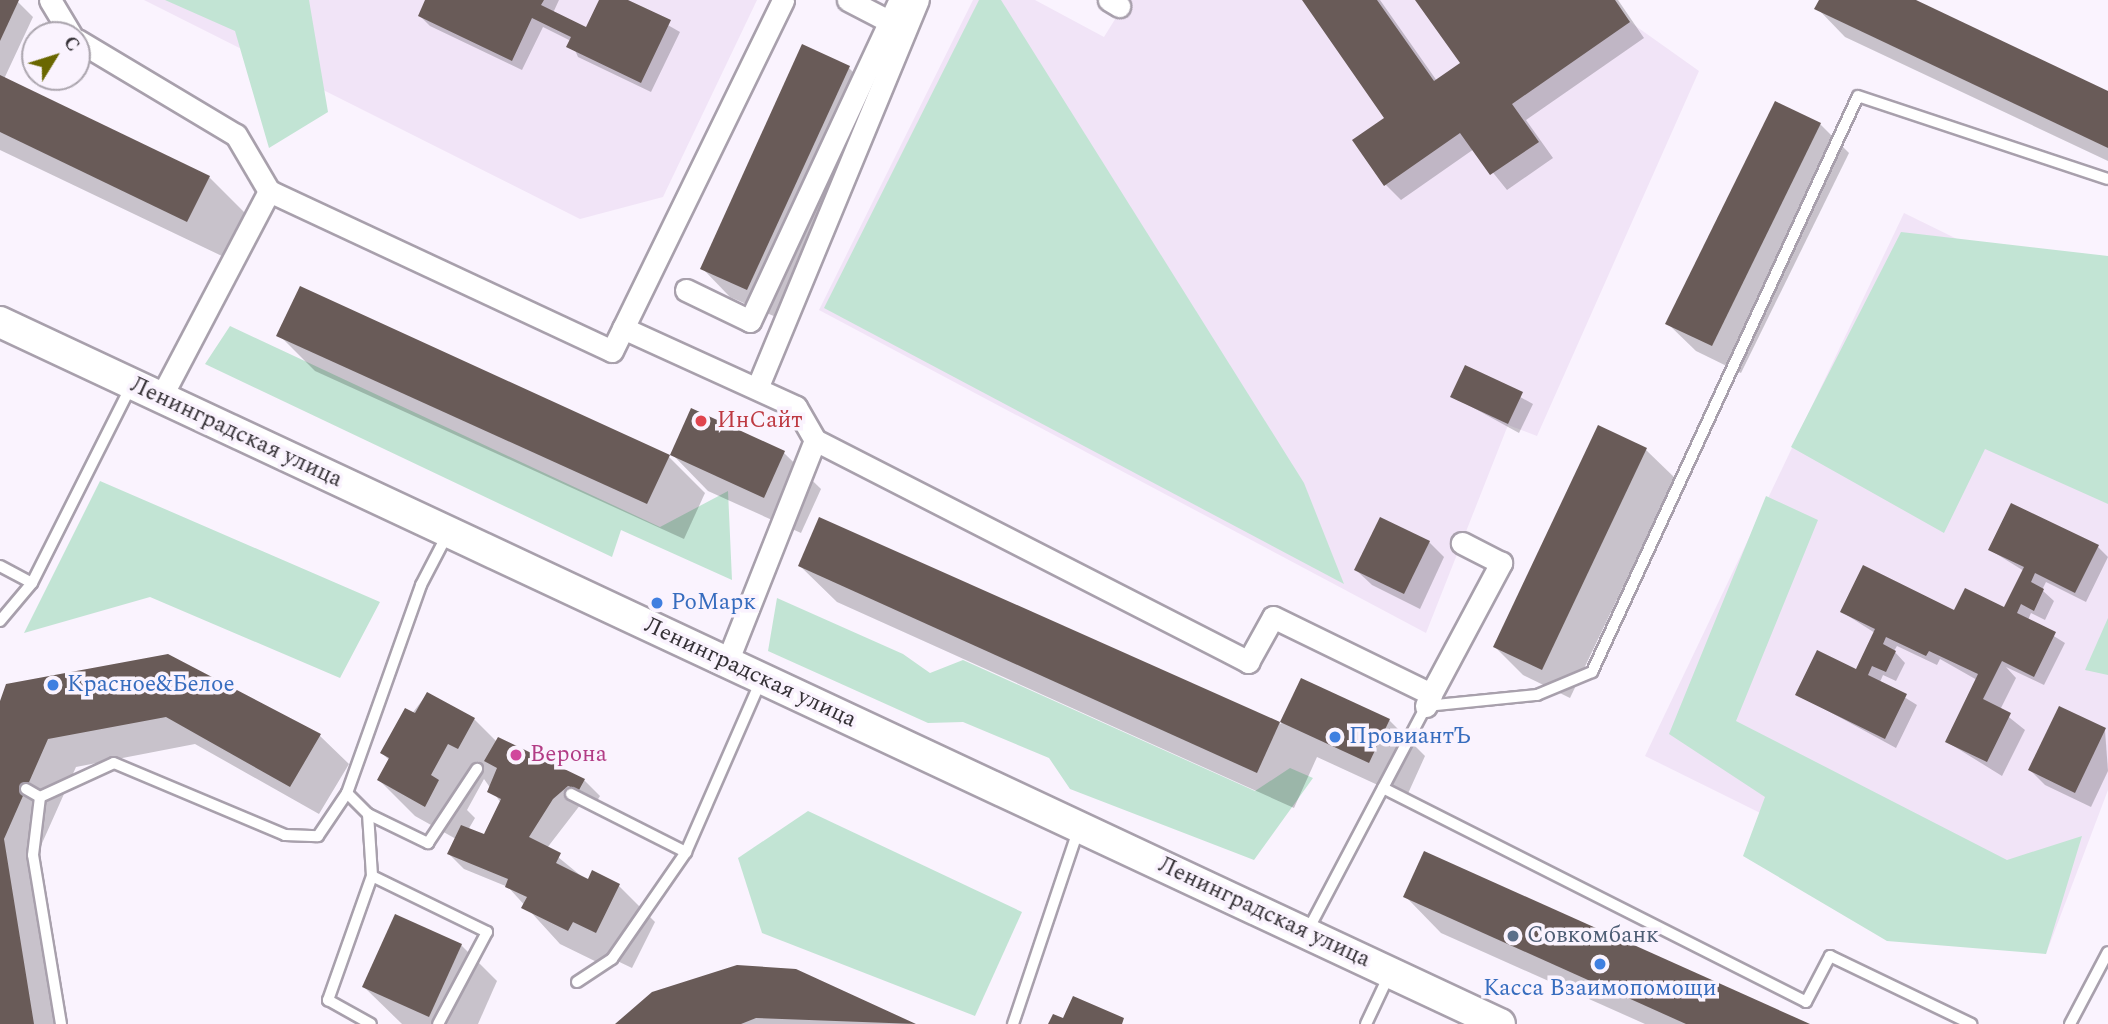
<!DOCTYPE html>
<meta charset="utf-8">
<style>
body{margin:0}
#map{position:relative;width:2108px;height:1024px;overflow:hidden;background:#faf3fe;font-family:Spectral,serif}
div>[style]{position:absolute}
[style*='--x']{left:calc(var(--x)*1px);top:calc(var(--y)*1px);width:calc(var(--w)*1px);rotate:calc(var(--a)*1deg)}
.built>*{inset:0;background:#f1e4f7}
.green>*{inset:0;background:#c2e4d4}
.shadow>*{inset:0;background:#0003}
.building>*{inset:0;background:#695b58}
.roads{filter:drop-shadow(2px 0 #a8a0ac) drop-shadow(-2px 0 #a8a0ac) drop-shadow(0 2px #a8a0ac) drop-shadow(0 -2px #a8a0ac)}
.service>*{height:10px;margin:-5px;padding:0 5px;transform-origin:5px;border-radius:5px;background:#fff}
.minor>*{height:21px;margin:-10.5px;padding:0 10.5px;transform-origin:10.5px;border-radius:10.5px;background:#fff}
.secondary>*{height:30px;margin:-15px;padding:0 15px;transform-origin:15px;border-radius:15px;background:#fff}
.dots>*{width:19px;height:19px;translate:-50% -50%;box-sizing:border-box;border:4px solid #faf3fe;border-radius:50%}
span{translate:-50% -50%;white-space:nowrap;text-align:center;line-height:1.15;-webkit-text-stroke:7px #faf3fe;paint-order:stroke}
.health-label{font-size:23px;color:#be3a42}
.left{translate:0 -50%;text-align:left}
.street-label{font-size:23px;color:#343035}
.shop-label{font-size:23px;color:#366cbe}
.hotel-label{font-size:23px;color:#b23c85}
.service-label{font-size:23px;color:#4e5e75}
.north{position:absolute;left:21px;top:21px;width:70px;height:70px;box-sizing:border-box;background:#faf3fe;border:2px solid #aba5ae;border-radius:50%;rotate:52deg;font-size:19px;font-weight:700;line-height:28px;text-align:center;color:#343035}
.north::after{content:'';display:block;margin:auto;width:24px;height:32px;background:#6a6700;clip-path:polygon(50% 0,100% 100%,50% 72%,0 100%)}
</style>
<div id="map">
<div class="built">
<div style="clip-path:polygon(144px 0,757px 0,663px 197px,580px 219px)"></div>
<div style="clip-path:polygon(973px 0,1035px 0,1104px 37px,1127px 0,1615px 0,1630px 22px,1699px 71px,1537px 436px,1508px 425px,1426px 633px,819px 310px)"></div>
<div style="clip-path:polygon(1904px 213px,2108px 313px,2108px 790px,2046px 954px,1645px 756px)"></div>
</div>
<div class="green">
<div style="clip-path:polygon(165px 0,309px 0,328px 112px,269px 148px,235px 31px)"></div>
<div style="clip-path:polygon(979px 0,1001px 0,1304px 483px,1344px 584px,824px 308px)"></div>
<div style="clip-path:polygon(1901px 232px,2108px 256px,2108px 504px,1985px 449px,1944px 533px,1791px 447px)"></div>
<div style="clip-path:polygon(230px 326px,660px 527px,728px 491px,732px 580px,621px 530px,612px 557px,205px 364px)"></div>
<div style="clip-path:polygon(100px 481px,380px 602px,340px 678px,150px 597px,24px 633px)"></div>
<div style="clip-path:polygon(1766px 496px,1818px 520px,1736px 721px,2007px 860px,2082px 836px,2046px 954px,1887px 941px,1743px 856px,1765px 797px,1669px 734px)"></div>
<div style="clip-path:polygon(777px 598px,903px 654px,930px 673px,963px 660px,1255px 791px,1290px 768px,1313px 778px,1254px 860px,1070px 789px,1049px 758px,963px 722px,928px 723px,768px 651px)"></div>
<div style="clip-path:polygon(2108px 618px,2108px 675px,2085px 670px)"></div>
<div style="clip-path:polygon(808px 811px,1022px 912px,975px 1016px,762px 933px,738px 858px)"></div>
</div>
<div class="shadow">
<div style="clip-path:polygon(0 0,18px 2px,33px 17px,4px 79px,209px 177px,245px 213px,224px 257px,0 150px)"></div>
<div style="clip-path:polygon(427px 0,559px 0,553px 13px,587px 30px,601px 0,624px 0,680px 32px,651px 92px,578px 57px,571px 41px,543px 27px,522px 70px,430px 26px,420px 16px)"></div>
<div style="clip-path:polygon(1304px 0,1380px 0,1437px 81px,1462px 64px,1418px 0,1618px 0,1644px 38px,1526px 120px,1553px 158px,1507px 190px,1474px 149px,1401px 200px,1385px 184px,1386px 119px)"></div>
<div style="clip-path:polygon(1820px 0,1912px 0,2108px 93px,2108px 161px,1845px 37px,1817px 8px)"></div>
<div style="clip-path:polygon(849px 68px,877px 96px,776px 317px,730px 297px,702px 268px)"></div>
<div style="clip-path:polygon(1820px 124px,1849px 153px,1741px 373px,1696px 351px,1667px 323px)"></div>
<div style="clip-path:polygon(279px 335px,668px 456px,705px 493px,684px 539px,315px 371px)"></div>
<div style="clip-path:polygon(1466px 367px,1533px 404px,1519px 433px,1452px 396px)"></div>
<div style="clip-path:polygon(692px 410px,784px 453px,821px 489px,801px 533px,708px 491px,672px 454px)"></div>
<div style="clip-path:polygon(1599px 427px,1646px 450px,1675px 478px,1570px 698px,1523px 675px,1495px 647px)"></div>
<div style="clip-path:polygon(820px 519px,1281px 724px,1301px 680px,1389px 720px,1425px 756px,1406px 798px,1317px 757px,1294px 808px,837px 602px,800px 566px)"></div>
<div style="clip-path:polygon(1429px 542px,1444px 557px,1420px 609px,1372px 585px,1356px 570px)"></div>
<div style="clip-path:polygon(2098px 547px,2108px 557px,2086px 602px,2046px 582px,2042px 590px,2054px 601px,2045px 620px,2031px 613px,2028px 620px,2065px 643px,2044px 685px,2006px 667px,2016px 678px,2000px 710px,2025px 730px,2002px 776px,1947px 742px,1977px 680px,1940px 659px,1937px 665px,1897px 646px,1894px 651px,1905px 663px,1896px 681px,1883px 675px,1880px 682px,1917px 705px,1896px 748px,1797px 694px,1857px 671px,1875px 633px,1842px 612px,2005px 609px,2024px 571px,1990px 550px)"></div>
<div style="clip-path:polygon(168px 656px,320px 736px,349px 764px,319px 814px,195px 744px,76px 767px,31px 868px,57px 1024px,0 1024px,0 705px)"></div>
<div style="clip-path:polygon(evenodd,427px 694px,474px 719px,497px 742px,584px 780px,600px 796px,595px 804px,584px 800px,547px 848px,586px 880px,619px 886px,655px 922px,632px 968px,609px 957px,605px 966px,560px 944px,508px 887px,464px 869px,449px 854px,456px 839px,415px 816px,379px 780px,389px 760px,382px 753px,427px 694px,484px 779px,501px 803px,485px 837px,468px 830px,475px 818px,467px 810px,484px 779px)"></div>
<div style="clip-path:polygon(2105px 730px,2108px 771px,2091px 807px,2045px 785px,2030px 770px)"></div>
<div style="clip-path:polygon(1405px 896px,1806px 1024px,1645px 1024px,1441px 933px)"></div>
<div style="clip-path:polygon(461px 945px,497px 981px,478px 1024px,402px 1024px,364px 987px)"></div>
<div style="clip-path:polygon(796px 971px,911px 1024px,618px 1024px)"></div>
</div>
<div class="building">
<div style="clip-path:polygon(0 0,19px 0,0 41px)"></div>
<div style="clip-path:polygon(425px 0,544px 0,541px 5px,586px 27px,599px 0,628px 0,671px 20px,641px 83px,566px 47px,571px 37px,532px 18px,512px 61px,418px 16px)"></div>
<div style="clip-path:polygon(1302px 0,1377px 0,1434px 81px,1460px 63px,1415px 0,1615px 0,1630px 22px,1512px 104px,1539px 142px,1490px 175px,1460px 133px,1384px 186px,1352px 140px,1384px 118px)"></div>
<div style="clip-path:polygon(1819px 0,1916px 0,2108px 91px,2108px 148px,1814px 9px)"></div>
<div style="clip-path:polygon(802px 44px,850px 66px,747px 290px,700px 269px)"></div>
<div style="clip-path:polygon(0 75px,210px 176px,187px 222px,0 132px)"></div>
<div style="clip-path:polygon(1775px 101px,1821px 123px,1712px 346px,1665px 324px)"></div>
<div style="clip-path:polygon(300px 286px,670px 455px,647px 504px,276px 336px)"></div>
<div style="clip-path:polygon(1465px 365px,1523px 392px,1508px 424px,1450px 397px)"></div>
<div style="clip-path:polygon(691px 408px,785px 451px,764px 498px,670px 455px)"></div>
<div style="clip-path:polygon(1598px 425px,1647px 448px,1542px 670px,1493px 647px)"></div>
<div style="clip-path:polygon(2011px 503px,2099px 545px,2075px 593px,2035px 573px,2031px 582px,2044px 589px,2034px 611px,2021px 604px,2017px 613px,2056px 632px,2034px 677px,2002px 661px,1983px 699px,2011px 713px,1987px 762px,1945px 742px,1978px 674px,1929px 651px,1926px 656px,1886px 637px,1883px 644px,1896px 651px,1886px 672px,1872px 666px,1868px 675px,1907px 694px,1885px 739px,1795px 695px,1817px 650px,1856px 669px,1875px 629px,1840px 612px,1863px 565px,1954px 610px,1965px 588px,2004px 607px,2024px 567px,1988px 550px)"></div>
<div style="clip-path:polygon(819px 517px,1280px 722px,1257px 773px,798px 566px)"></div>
<div style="clip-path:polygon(1380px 517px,1430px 541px,1404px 594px,1354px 570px)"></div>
<div style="clip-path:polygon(168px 654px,321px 734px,290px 787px,166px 717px,48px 739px,4px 839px,34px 1024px,0 1024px,0 701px,6px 684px)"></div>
<div style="clip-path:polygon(1301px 678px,1390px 719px,1369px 763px,1280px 722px)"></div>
<div style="clip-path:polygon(427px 692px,475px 718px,458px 749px,448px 744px,431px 775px,439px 780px,425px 807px,377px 780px,389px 758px,380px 753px,405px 708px,415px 713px)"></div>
<div style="clip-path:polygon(2059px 706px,2106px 728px,2075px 793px,2028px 770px)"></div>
<div style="clip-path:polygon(498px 737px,585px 779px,579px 790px,568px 786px,553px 799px,529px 837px,561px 853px,556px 863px,588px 879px,592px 870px,620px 884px,596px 933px,573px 922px,568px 931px,521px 908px,527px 897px,505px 887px,508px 879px,447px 854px,461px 825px,484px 834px,501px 799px,487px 792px,497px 768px,484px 761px)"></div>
<div style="clip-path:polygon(1424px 851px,1810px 1024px,1686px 1024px,1403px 897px)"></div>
<div style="clip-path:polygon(395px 914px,462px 944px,429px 1017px,362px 987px)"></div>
<div style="clip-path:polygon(737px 965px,796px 969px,916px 1024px,756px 1018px,741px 1024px,615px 1024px,652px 992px)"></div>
<div style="clip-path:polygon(1073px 996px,1124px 1018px,1122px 1024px,1048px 1024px,1053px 1014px,1063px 1018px)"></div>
</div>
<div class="roads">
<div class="service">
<div style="--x:0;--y:566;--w:36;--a:28"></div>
<div style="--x:0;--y:621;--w:50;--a:-49.9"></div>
<div style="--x:32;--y:583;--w:220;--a:-63.3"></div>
<div style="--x:1383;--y:788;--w:474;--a:26.8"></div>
<div style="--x:1806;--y:1002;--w:52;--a:-62.4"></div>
<div style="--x:1830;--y:956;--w:157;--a:25.7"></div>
<div style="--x:26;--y:789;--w:16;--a:30"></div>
<div style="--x:347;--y:793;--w:30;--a:45"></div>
<div style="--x:368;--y:814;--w:67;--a:25.8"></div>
<div style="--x:428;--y:843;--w:89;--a:-56.5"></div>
<div style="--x:571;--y:794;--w:129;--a:26.8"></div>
<div style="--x:686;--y:852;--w:188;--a:-66.4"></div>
<div style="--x:368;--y:814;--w:62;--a:86.3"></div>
<div style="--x:372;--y:876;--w:132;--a:109.5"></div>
<div style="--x:328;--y:1000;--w:49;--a:29.2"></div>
<div style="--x:372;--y:876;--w:128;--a:26"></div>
<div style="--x:487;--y:932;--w:104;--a:118"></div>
<div style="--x:1307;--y:932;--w:255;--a:-62.2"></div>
<div style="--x:1426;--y:706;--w:112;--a:-5.7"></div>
<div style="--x:1537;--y:695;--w:60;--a:-22.7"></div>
<div style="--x:1592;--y:672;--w:634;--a:-65.21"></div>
<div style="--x:1858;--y:96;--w:263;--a:18.4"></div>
<div style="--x:577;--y:982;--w:42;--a:-33.3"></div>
<div style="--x:612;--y:959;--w:130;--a:-55.3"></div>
<div style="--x:61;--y:1024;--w:171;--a:-99.4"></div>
<div style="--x:33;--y:855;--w:58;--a:-83.1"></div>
<div style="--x:40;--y:797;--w:81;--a:-24.7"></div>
<div style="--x:114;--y:763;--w:186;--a:22.8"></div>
<div style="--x:285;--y:835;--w:33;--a:2"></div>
<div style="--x:318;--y:836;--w:52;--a:-56"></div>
<div style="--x:347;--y:793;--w:221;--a:-70.4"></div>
<div style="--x:421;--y:585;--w:56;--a:-62.5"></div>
<div style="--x:1013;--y:1024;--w:207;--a:-71.4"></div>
<div style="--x:1366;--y:1024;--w:56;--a:-64.8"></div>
<div style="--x:2070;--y:1024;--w:81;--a:-62.2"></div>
</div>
<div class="minor">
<div style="--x:50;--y:0;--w:41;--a:59"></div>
<div style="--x:848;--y:0;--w:61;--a:27.4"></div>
<div style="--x:1109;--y:0;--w:12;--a:31"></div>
<div style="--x:77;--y:40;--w:185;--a:30.9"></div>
<div style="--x:236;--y:135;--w:65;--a:59.5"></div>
<div style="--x:269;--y:191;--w:378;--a:25"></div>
<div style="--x:612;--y:351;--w:390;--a:-64"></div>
<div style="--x:686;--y:290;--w:71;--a:25.8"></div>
<div style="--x:750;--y:321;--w:354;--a:-65"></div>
<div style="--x:623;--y:328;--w:190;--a:24.5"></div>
<div style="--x:796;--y:407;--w:38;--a:60"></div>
<div style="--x:815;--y:440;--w:239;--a:111.6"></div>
<div style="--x:758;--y:386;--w:418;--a:-67.5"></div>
<div style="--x:161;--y:397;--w:233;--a:-62.3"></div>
<div style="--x:815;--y:440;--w:487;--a:27.1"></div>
<div style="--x:1248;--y:662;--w:51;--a:-60.9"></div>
<div style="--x:1273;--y:617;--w:176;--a:26"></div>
<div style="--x:1431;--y:694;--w:13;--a:113"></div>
<div style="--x:1431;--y:694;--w:149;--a:-61.9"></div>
<div style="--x:1501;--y:563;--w:44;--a:-152.9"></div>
</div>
<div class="secondary">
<div style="--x:0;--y:322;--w:1656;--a:25.08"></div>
</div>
</div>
<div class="dots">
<div style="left:701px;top:421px;background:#e0444e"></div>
<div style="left:657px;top:603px;background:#3f7fe0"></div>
<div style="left:53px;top:685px;background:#3f7fe0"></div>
<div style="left:1335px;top:737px;background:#3f7fe0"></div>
<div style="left:516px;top:755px;background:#d1479c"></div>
<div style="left:1513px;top:936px;background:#5c6f8a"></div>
<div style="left:1600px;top:964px;background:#3f7fe0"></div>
</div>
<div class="health-label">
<span class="left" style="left:717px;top:421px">ИнСайт</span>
</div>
<div class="street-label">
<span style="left:236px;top:433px;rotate:25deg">Ленинградская улица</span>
<span style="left:750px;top:673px;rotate:25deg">Ленинградская улица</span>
<span style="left:1264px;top:913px;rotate:25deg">Ленинградская улица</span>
</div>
<div class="shop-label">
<span class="left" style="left:671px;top:603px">РоМарк</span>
<span class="left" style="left:67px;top:685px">Красное&amp;Белое</span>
<span class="left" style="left:1349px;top:737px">ПровиантЪ</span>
<span style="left:1600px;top:989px">Касса Взаимопомощи</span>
</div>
<div class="hotel-label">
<span class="left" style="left:530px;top:755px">Верона</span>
</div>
<div class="service-label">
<span class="left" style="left:1527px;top:936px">Совкомбанк</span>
</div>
<div class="north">С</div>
</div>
